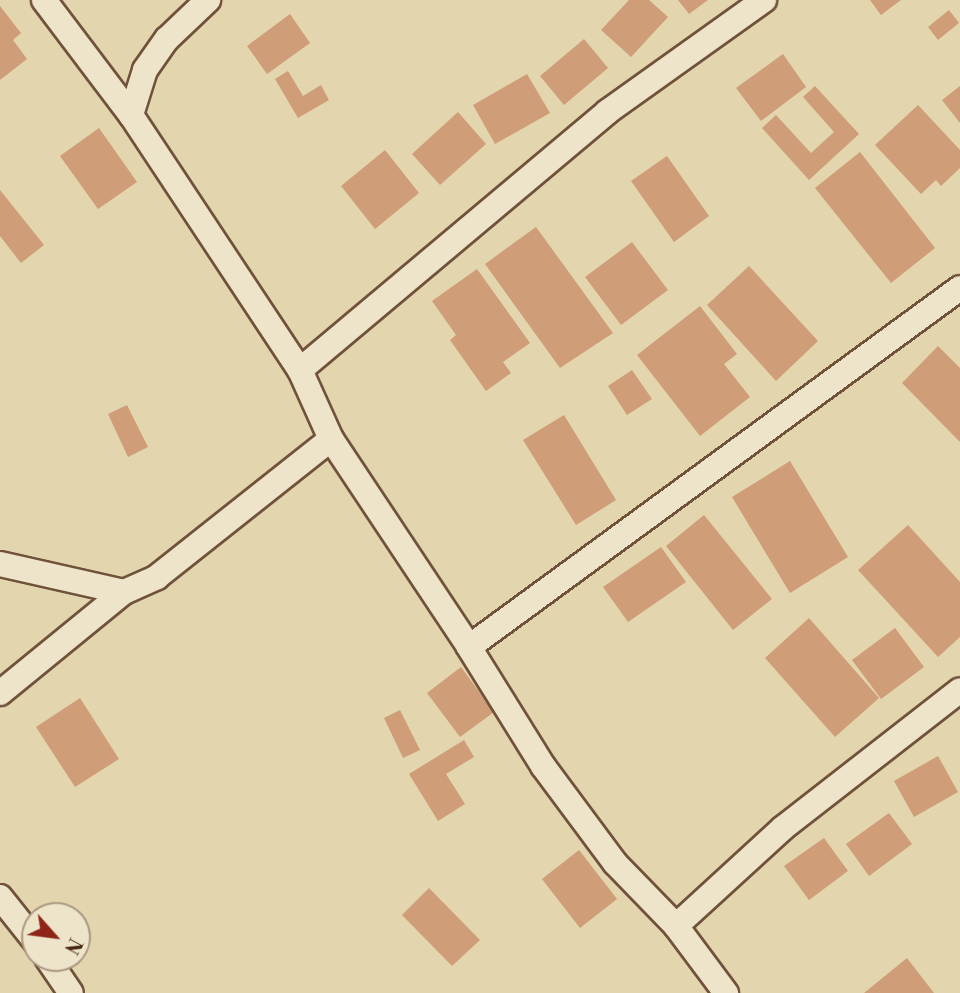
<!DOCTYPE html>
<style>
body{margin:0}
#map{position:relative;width:960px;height:993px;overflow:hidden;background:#e3d5ad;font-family:"Libre Bodoni",serif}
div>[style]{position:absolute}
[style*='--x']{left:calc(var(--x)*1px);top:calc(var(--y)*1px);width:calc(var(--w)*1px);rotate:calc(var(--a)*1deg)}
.building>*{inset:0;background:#cf9d77}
.roads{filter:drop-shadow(2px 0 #70523b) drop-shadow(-2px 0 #70523b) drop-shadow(0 2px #70523b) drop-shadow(0 -2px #70523b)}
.minor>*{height:24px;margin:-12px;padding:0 12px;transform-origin:12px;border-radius:12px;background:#ede4ca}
span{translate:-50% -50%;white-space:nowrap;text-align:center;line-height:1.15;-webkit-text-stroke:5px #ede4ca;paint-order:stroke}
.north{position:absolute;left:21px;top:902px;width:70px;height:70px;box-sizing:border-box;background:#ede4ca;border:2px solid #ab9882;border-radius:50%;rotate:118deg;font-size:19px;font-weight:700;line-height:28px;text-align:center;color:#492715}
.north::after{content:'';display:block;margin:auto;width:24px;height:32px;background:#8f2418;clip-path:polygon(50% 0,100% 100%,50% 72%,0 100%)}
</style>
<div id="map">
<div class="building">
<div style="clip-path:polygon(629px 0,649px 0,668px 17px,631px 57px,601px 30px)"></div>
<div style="clip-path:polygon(678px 0,708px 0,689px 14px)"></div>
<div style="clip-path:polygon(870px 0,901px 0,881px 15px)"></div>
<div style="clip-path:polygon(0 6px,21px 33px,13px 40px,27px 59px,0 80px)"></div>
<div style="clip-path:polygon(949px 10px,959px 23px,938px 40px,928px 27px)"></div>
<div style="clip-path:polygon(290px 14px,310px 43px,267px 74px,247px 46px)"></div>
<div style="clip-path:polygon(584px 39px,608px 68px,564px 105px,540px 76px)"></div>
<div style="clip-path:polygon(783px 54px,806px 87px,761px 121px,736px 88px)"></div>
<div style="clip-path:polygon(288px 71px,303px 96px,321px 85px,329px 100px,298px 118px,275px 79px)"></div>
<div style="clip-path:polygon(527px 74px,550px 113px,495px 144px,473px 105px)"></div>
<div style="clip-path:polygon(815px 86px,859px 134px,809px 180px,762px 128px,776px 115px,811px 153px,834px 132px,803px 97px)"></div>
<div style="clip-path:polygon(960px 86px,960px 123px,942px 100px)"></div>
<div style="clip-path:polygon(918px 105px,960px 150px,960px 168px,941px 186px,936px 180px,921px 194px,875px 145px)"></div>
<div style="clip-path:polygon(458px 112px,486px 144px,440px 185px,412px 154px)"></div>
<div style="clip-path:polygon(99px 128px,137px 182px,98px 209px,60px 156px)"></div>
<div style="clip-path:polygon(385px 150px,419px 193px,375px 229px,341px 186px)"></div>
<div style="clip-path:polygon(860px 152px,935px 248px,891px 283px,815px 188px)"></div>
<div style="clip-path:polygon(667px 156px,709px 216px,674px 242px,631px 181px)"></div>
<div style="clip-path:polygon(0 190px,44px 245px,21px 263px,0 236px)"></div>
<div style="clip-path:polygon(536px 227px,613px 333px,560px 368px,485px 264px)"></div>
<div style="clip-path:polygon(632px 242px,668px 290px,621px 325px,585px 277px)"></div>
<div style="clip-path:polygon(749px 266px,818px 341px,776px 381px,707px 305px)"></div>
<div style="clip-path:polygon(477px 269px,530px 343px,503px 362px,511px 373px,486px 391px,450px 340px,456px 335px,432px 301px)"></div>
<div style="clip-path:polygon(700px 306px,737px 354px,724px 364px,750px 397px,700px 436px,637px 355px)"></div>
<div style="clip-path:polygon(938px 346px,960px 368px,960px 442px,902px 383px)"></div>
<div style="clip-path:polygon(632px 370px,652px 399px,627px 415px,608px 386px)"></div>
<div style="clip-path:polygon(127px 405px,148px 447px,128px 457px,108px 414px)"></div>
<div style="clip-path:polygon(564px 415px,616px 500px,576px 525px,523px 440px)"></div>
<div style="clip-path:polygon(790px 461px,848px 557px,790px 593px,732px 497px)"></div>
<div style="clip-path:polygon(704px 515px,772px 599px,733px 630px,666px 546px)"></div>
<div style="clip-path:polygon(908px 525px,960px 582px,960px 637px,938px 657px,858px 570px)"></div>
<div style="clip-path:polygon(661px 547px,686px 582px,628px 622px,603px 587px)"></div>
<div style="clip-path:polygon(809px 618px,879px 698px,835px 737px,765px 658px)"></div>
<div style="clip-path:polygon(895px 628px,924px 667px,881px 699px,852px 660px)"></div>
<div style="clip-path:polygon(461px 667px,494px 712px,460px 737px,427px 693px)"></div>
<div style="clip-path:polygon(80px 698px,119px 759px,75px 787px,36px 727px)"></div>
<div style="clip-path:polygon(400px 710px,420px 750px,403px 758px,384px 718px)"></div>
<div style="clip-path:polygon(464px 740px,474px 757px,446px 774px,465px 804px,438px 821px,409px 774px)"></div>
<div style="clip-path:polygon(938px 756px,958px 792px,914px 817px,894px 781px)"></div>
<div style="clip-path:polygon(889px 813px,912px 844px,869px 876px,846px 844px)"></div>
<div style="clip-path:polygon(824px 838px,848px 871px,809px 900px,784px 866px)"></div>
<div style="clip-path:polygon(579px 850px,617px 899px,580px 928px,542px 879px)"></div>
<div style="clip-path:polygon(429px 888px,480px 940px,452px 966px,402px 915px)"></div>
<div style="clip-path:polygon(907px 958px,934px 993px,864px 993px)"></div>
</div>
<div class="roads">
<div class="minor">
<div style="--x:44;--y:0;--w:144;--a:52.9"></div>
<div style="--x:131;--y:115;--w:306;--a:56.5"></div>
<div style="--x:300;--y:370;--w:76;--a:65.8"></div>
<div style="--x:331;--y:439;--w:250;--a:56.4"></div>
<div style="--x:469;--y:647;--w:140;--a:58.1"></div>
<div style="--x:543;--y:766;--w:121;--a:53.4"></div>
<div style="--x:615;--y:863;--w:88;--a:45.9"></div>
<div style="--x:676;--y:926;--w:84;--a:53.3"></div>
<div style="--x:131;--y:115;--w:47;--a:-72.7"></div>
<div style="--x:145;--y:70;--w:38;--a:-55"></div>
<div style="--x:167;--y:39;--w:57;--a:-43.6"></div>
<div style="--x:300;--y:370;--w:401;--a:-40"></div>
<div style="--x:607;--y:112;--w:193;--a:-35.5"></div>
<div style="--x:0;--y:564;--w:127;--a:12.7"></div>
<div style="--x:124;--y:592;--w:36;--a:-24"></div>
<div style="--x:157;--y:577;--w:222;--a:-38.4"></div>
<div style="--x:469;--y:647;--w:608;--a:-36.17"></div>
<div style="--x:0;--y:693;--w:160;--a:-39.2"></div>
<div style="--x:0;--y:897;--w:56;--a:51.5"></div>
<div style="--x:676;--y:926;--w:145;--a:-42.5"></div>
<div style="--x:783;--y:828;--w:224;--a:-37.9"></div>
<div style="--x:47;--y:958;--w:42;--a:55.6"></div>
</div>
</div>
<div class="north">N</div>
</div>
